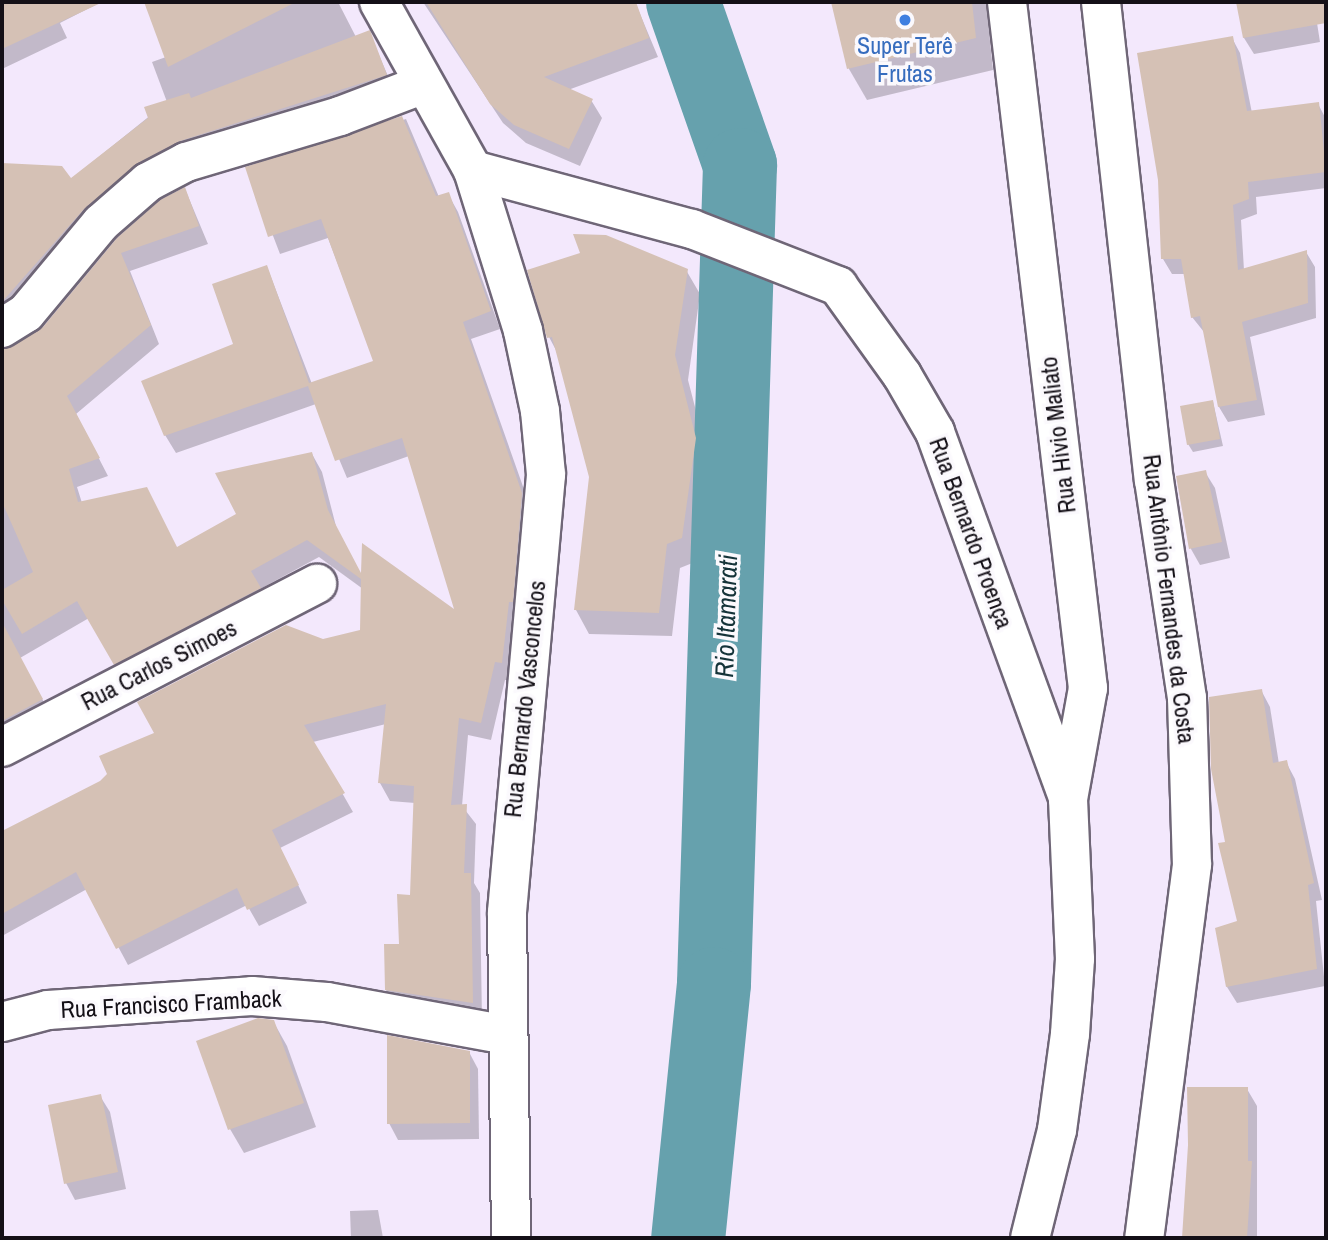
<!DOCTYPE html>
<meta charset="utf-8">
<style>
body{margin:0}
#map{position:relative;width:1328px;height:1240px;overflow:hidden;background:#f3e8fc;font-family:"Archivo Narrow",sans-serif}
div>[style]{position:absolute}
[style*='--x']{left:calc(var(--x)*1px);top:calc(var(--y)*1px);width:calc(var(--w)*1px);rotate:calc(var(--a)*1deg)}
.shadow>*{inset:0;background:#0003}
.river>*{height:74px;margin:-37px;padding:0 37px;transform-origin:37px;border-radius:37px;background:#66a1ad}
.building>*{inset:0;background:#d5c1b5}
.roads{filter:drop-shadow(2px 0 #6f6677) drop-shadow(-2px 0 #6f6677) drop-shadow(0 2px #6f6677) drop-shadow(0 -2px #6f6677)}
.minor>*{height:38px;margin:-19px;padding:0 19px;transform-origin:19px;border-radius:19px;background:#fff}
.dots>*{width:19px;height:19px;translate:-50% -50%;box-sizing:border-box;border:4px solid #fbf9fd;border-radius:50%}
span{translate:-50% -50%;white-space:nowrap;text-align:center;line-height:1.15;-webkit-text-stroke:7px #fbf9fd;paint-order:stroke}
.shop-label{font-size:24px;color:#366cbe}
.street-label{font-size:24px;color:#141017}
.water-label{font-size:26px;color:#153339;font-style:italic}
.frame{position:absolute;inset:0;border:4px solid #141017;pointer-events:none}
</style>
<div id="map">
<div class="shadow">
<div style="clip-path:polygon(2px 2px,101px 2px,60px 23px,67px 38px,2px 69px)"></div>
<div style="clip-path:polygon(146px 2px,338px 2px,356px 37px,369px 32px,394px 90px,189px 156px,2px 324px,2px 164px,61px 168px,70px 180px,167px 102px,152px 62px,166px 57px)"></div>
<div style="clip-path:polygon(423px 2px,635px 2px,658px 57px,568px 90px,591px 100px,602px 118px,580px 166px,526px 143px,503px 123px)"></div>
<div style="clip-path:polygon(833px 2px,986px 2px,993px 70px,867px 100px,849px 69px)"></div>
<div style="clip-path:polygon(1238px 2px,1326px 2px,1326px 22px,1317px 23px,1320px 42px,1254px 54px,1244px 38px)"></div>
<div style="clip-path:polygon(1232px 38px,1240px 53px,1252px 113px,1318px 104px,1326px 119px,1326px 188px,1256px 197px,1257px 214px,1241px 220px,1244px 270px,1306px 252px,1315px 267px,1316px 318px,1250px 337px,1265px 415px,1228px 422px,1219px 407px,1204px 332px,1192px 317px,1185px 274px,1172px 274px,1163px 259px)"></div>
<div style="clip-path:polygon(406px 119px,439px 197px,448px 194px,458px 212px,500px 329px,471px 339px,532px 512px,511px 680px,505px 680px,491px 740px,468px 735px,462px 806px,476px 824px,474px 883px,480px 893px,482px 1020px,397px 1008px,386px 990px,412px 897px,415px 803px,390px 801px,380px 783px,386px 724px,313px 742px,353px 812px,280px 848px,307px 903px,259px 926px,247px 905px,128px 965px,87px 889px,2px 936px,2px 834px,101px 782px,156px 733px,323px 641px,362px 631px,363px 589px,319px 557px,260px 589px,270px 607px,125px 681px,89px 618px,20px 658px,52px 717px,2px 745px,2px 460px,23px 450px,2px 452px,2px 349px,13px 349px,44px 328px,185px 189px,208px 244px,130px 271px,159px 344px,76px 414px,108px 476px,77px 487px,82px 503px,177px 549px,239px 514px,312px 454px,322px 472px,337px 530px,363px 579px,457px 613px,409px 456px,347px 478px,316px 404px,176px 453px,165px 435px,236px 345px,267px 267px,312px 384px,375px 362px,328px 238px,280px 254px,247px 168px)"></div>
<div style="clip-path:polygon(686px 270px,700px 294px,688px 380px,709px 461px,695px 562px,680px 568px,672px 636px,589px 634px,576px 610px,591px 477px,558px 354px,549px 337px)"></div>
<div style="clip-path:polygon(1213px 402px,1223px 446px,1193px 452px,1188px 444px)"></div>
<div style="clip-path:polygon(1205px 472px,1215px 488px,1230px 558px,1200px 565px,1191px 549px,1178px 478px)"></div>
<div style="clip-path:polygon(1261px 690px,1270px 707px,1279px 764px,1286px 762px,1295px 779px,1322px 900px,1316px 901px,1325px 986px,1237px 1003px,1227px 987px,1239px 923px,1227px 843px)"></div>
<div style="clip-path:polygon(273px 1021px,287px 1046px,316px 1127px,244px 1153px,230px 1129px)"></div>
<div style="clip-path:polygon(469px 1052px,478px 1069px,479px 1139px,398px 1140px,389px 1123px)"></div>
<div style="clip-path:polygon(1247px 1089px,1257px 1106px,1257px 1238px,1175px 1238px,1184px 1238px,1190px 1145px)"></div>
<div style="clip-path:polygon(100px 1096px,110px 1112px,126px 1189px,75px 1200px,66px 1183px)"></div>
<div style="clip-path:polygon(378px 1210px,383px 1238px,351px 1238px,350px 1211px)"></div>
</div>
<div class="river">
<div style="--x:683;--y:2;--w:173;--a:70.7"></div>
<div style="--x:740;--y:165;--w:819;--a:91.82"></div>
<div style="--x:714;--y:984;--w:255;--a:95.8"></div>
</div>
<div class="building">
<div style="clip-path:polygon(2px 2px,103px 2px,2px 49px)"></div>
<div style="clip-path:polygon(144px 2px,296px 2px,168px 67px)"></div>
<div style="clip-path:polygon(426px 2px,636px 2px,649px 38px,544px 77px,593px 99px,569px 149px,514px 125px,490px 104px)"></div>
<div style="clip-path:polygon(831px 2px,972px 2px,976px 38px,847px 69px)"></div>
<div style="clip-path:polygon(1236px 2px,1326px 2px,1326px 23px,1243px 38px)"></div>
<div style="clip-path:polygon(370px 30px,387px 75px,180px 141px,138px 163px,84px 209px,2px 302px,2px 163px,62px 166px,71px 178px,148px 118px,144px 107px,189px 93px,191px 98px)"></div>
<div style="clip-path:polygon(1233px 36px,1247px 111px,1319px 102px,1326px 172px,1248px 182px,1249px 199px,1233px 205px,1238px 270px,1307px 250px,1308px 303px,1242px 322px,1257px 400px,1218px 407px,1200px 316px,1191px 318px,1181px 259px,1161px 259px,1158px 180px,1137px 53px)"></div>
<div style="clip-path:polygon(402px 116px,436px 196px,449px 192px,491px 311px,463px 322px,522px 493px,513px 602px,509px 602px,502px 663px,495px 662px,481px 723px,459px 718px,451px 805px,467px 804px,464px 873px,471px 873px,473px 1003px,385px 990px,384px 944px,399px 944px,397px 894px,410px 895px,414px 786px,378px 783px,386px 704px,304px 725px,345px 793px,272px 830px,299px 885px,247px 910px,237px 888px,116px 949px,76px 872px,2px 914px,2px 831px,100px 781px,107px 774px,99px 756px,154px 733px,137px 702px,286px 625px,323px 639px,360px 630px,361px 579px,307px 540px,251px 571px,261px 588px,114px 665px,77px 601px,22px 634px,2px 600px,2px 590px,33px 572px,2px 502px,2px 350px,43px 327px,117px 238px,160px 200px,185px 187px,199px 226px,121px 253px,151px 325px,67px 396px,100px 458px,69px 469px,78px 502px,147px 487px,177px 547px,236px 514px,215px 473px,312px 452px,328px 510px,361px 573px,362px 543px,454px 609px,402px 438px,335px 461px,308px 386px,164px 436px,141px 381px,233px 344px,212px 284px,267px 265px,309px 383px,373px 361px,321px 219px,268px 237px,245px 167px)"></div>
<div style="clip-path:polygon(573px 234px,606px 235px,688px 269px,675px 355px,696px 438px,682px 538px,667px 544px,659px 613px,574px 610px,589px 477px,552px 337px,547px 338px,527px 270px,580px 253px)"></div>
<div style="clip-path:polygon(1213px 400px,1220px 439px,1187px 445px,1180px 406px)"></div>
<div style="clip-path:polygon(1206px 470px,1222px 542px,1189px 549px,1176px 476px)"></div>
<div style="clip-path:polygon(2px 622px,43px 699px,2px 721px)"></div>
<div style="clip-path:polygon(1262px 689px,1273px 763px,1287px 760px,1314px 883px,1308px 885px,1317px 969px,1226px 987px,1215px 928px,1237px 921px,1218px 843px,1225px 842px,1211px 769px,1209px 697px)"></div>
<div style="clip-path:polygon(258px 1018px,274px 1020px,304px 1103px,228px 1130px,196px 1041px)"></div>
<div style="clip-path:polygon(387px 1035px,470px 1051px,470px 1123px,387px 1124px)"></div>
<div style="clip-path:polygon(1187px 1087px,1248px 1087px,1248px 1161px,1252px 1161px,1247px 1238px,1182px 1238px,1188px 1145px)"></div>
<div style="clip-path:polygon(101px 1094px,118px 1172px,64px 1184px,48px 1105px)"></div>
</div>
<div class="roads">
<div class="minor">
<div style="--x:379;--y:2;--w:193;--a:60.8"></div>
<div style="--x:473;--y:170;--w:169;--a:72.7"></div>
<div style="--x:523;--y:331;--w:82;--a:78"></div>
<div style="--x:540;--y:411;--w:64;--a:84.6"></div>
<div style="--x:546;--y:475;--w:439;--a:95.1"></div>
<div style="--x:507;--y:912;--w:326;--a:89.3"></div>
<div style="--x:1007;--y:2;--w:691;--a:83.27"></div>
<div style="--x:1088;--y:688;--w:113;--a:100.2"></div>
<div style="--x:1068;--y:799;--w:160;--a:87.5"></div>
<div style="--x:1075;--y:959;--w:75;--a:93.8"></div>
<div style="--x:1070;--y:1034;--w:97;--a:97.7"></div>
<div style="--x:1057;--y:1130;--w:111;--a:104"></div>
<div style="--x:1101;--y:2;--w:481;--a:83.7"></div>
<div style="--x:1154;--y:480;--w:220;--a:81.4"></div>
<div style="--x:1187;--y:698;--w:167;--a:88.3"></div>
<div style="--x:1192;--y:865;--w:376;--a:97.3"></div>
<div style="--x:473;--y:170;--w:227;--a:15.1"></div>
<div style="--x:692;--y:229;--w:157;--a:21.3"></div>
<div style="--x:838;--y:286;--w:110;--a:54.3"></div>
<div style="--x:902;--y:375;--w:66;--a:59.9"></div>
<div style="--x:935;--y:432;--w:388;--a:70"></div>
<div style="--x:2;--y:328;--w:28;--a:-32"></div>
<div style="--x:26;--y:313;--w:117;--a:-50.2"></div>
<div style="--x:101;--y:223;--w:62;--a:-41.1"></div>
<div style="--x:148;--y:182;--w:43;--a:-27.8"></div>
<div style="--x:186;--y:162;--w:161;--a:-16.6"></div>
<div style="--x:340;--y:116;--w:90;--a:-20.9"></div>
<div style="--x:2;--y:747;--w:355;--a:-27.4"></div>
<div style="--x:2;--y:1022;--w:48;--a:-14.6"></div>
<div style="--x:48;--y:1010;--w:204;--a:-3.9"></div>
<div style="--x:252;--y:996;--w:75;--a:4.6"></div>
<div style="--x:327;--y:1002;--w:182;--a:10.4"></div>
</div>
</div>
<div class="dots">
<div style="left:905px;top:20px;background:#3f7fe0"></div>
</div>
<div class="shop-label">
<span style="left:905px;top:60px">Super Terê<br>Frutas</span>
</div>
<div class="street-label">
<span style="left:1058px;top:435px;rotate:-97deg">Rua Hivio Maliato</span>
<span style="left:971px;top:533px;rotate:70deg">Rua Bernardo Proença</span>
<span style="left:1169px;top:599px;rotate:83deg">Rua Antônio Fernandes da Costa</span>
<span style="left:159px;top:665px;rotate:-27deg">Rua Carlos Simoes</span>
<span style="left:525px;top:699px;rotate:-84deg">Rua Bernardo Vasconcelos</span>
<span style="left:171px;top:1004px;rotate:-3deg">Rua Francisco Framback</span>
</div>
<div class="water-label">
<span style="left:726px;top:616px;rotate:-88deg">Rio Itamarati</span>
</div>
<div class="frame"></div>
</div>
